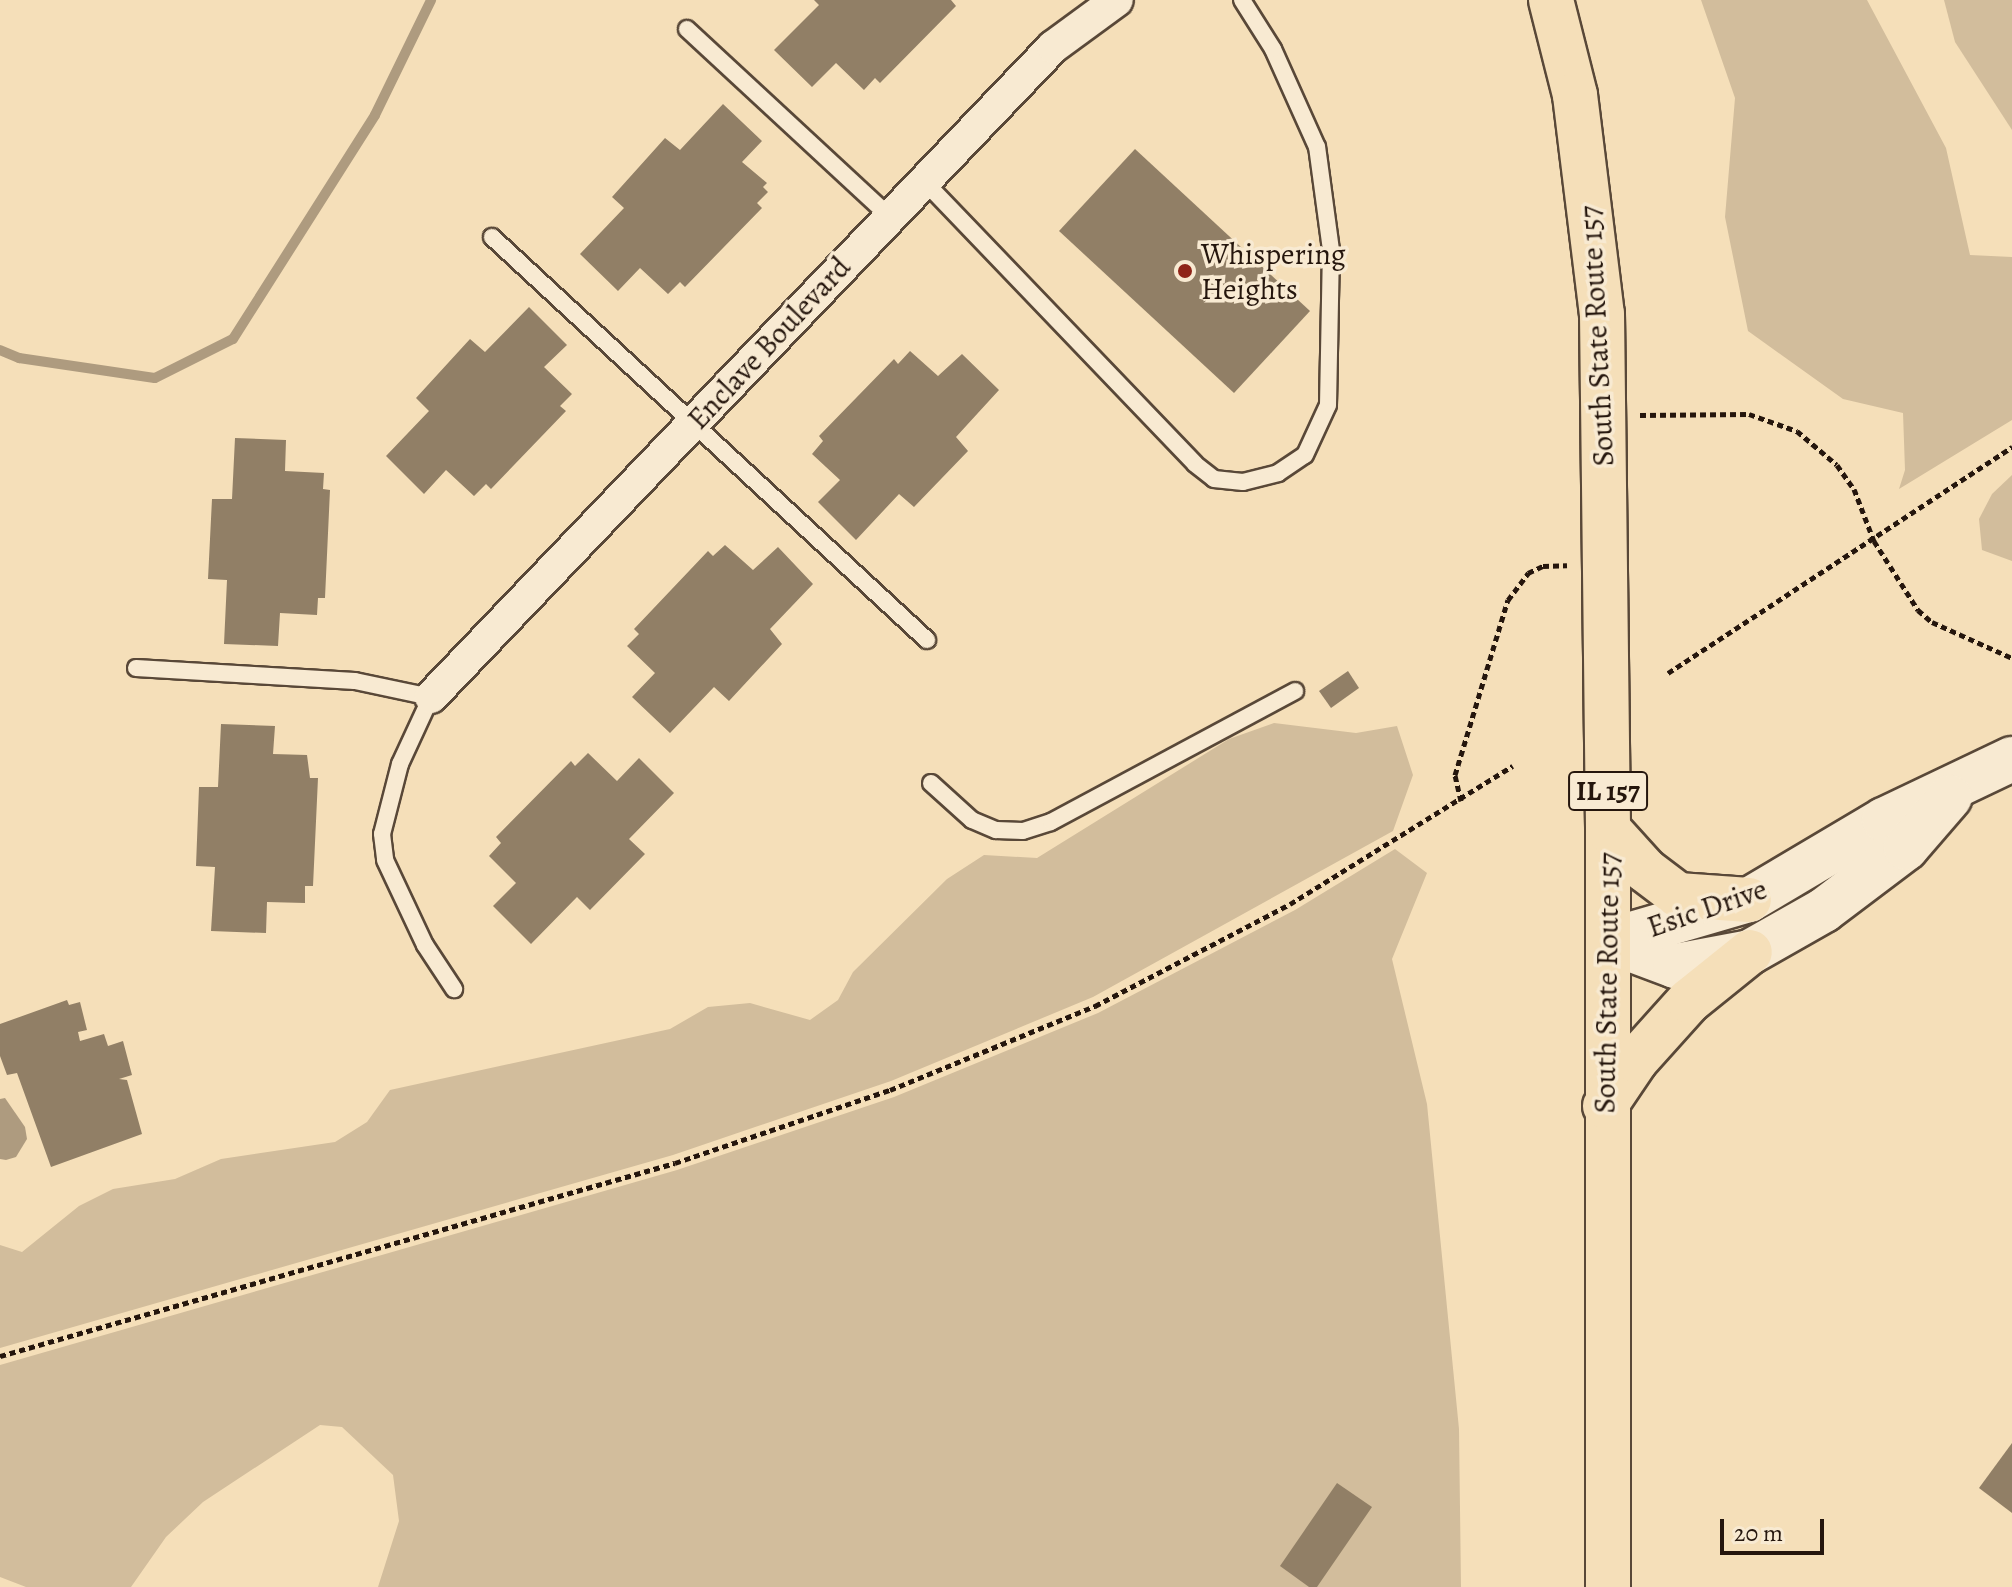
<!DOCTYPE html>
<style>
body{margin:0}
#map{position:relative;width:2012px;height:1587px;overflow:hidden;background:#f5dfb9;font-family:Alegreya,serif}
div>[style]{position:absolute}
[style*='--x']{left:calc(var(--x)*1px);top:calc(var(--y)*1px);width:calc(var(--w)*1px);rotate:calc(var(--a)*1deg)}
.green>*{inset:0;background:#d2bd9c}
.water>*{inset:0;background:#ae9b7f}
.stream>*{height:10px;margin:-5px;padding:0 5px;transform-origin:5px;border-radius:5px;background:#ae9b7f}
.building>*{inset:0;background:#917f66}
.path>*{height:5px;margin-top:-2.5px;transform-origin:0;background:repeating-linear-gradient(90deg,#25160d 0 6px,transparent 0 10px)}
.roads{filter:drop-shadow(2px 0 #594838) drop-shadow(-2px 0 #594838) drop-shadow(0 2px #594838) drop-shadow(0 -2px #594838)}
.lane>*{height:16px;margin:-8px;padding:0 8px;transform-origin:8px;border-radius:8px;background:#f8ead2}
.street>*{height:32px;margin:-16px;padding:0 16px;transform-origin:16px;border-radius:16px;background:#f8ead2}
.secondary>*{height:44px;margin:-22px;padding:0 22px;transform-origin:22px;border-radius:22px;background:#f8ead2}
.primary>*{height:44px;margin:-22px;padding:0 22px;transform-origin:22px;border-radius:22px;background:#f5dfb9}
.dots>*{width:22px;height:22px;translate:-50% -50%;box-sizing:border-box;border:4px solid #f8ead2;border-radius:50%}
span{translate:-50% -50%;white-space:nowrap;text-align:center;line-height:1.15;-webkit-text-stroke:7px #f8ead2;paint-order:stroke}
.shield-label span{padding:2px 6px;background:#f8ead2;border:2px solid;border-radius:6px;-webkit-text-stroke-width:0}
.shield-label{font-size:28px;color:#25160d;font-weight:700}
.poi-label{font-size:30px;color:#25160d}
.left{translate:0 -50%;text-align:left}
.street-label{font-size:30px;color:#25160d}
.scale{position:absolute;left:1720px;top:1519px;width:104px;height:36px;box-sizing:border-box;border:4px solid #25160d;border-top:0;padding-left:10px;font-size:24px;line-height:28px;white-space:nowrap;color:#25160d;-webkit-text-stroke:6px #f8ead2;paint-order:stroke}
</style>
<div id="map">
<div class="green">
<div style="clip-path:polygon(1701px 0,1867px 0,1946px 148px,1970px 255px,2012px 257px,2012px 420px,1899px 489px,1905px 470px,1903px 413px,1843px 399px,1748px 331px,1725px 217px,1735px 98px)"></div>
<div style="clip-path:polygon(1944px 0,2012px 0,2012px 130px,1955px 42px)"></div>
<div style="clip-path:polygon(2012px 475px,2012px 561px,1982px 550px,1979px 519px,1992px 494px)"></div>
<div style="clip-path:polygon(1274px 723px,1356px 733px,1397px 726px,1413px 775px,1393px 831px,1093px 997px,891px 1081px,673px 1155px,0 1348px,0 1245px,22px 1252px,79px 1206px,113px 1189px,175px 1179px,221px 1159px,335px 1142px,367px 1122px,390px 1090px,670px 1029px,708px 1007px,750px 1003px,810px 1020px,838px 1000px,853px 972px,947px 879px,984px 855px,1037px 858px,1229px 739px)"></div>
<div style="clip-path:polygon(1395px 849px,1427px 873px,1392px 959px,1427px 1104px,1459px 1429px,1461px 1587px,378px 1587px,399px 1521px,393px 1475px,342px 1427px,320px 1425px,203px 1502px,166px 1537px,131px 1587px,26px 1587px,0 1577px,0 1365px,677px 1170px,894px 1097px,1098px 1013px,1295px 910px)"></div>
</div>
<div class="water">
<div style="clip-path:polygon(5px 1098px,25px 1127px,27px 1139px,16px 1157px,6px 1160px,0 1159px,0 1099px)"></div>
</div>
<div class="stream">
<div style="--x:0;--y:350;--w:21;--a:23"></div>
<div style="--x:19;--y:358;--w:137;--a:8.4"></div>
<div style="--x:155;--y:378;--w:87;--a:-26.6"></div>
<div style="--x:233;--y:339;--w:265;--a:-57.6"></div>
<div style="--x:375;--y:115;--w:128;--a:-64"></div>
</div>
<div class="building">
<div style="clip-path:polygon(814px 0,951px 0,956px 6px,880px 83px,875px 78px,864px 90px,836px 63px,812px 87px,774px 50px,819px 5px)"></div>
<div style="clip-path:polygon(723px 104px,762px 141px,742px 162px,767px 183px,763px 187px,768px 192px,757px 203px,762px 208px,685px 287px,680px 282px,668px 294px,640px 268px,618px 291px,580px 254px,624px 208px,612px 197px,665px 138px,680px 150px)"></div>
<div style="clip-path:polygon(1135px 149px,1310px 311px,1234px 393px,1059px 231px)"></div>
<div style="clip-path:polygon(529px 307px,567px 345px,544px 367px,572px 394px,560px 406px,566px 411px,491px 489px,486px 484px,474px 496px,446px 470px,424px 494px,386px 456px,429px 411px,416px 398px,470px 339px,485px 352px)"></div>
<div style="clip-path:polygon(910px 351px,938px 376px,962px 354px,999px 390px,956px 437px,968px 451px,914px 507px,899px 494px,856px 540px,818px 502px,840px 480px,812px 454px,823px 441px,819px 436px,894px 359px,898px 364px)"></div>
<div style="clip-path:polygon(235px 438px,286px 440px,285px 471px,324px 473px,323px 489px,330px 490px,325px 598px,318px 598px,317px 615px,280px 613px,278px 646px,224px 644px,227px 580px,208px 579px,212px 499px,232px 499px)"></div>
<div style="clip-path:polygon(725px 545px,753px 570px,778px 547px,813px 584px,770px 629px,782px 644px,729px 701px,714px 687px,670px 733px,632px 697px,655px 673px,627px 646px,639px 634px,634px 629px,708px 551px,713px 556px)"></div>
<div style="clip-path:polygon(1348px 671px,1359px 688px,1331px 708px,1319px 691px)"></div>
<div style="clip-path:polygon(221px 724px,275px 726px,273px 754px,307px 755px,310px 778px,318px 778px,313px 886px,305px 886px,305px 903px,267px 902px,266px 933px,211px 931px,215px 867px,196px 866px,199px 787px,218px 787px)"></div>
<div style="clip-path:polygon(588px 753px,617px 781px,639px 758px,674px 793px,629px 839px,645px 854px,590px 910px,577px 897px,531px 944px,493px 906px,516px 883px,489px 856px,501px 843px,496px 837px,571px 761px,575px 766px)"></div>
<div style="clip-path:polygon(67px 1000px,69px 1005px,80px 1002px,87px 1030px,78px 1032px,80px 1041px,104px 1034px,108px 1046px,123px 1041px,132px 1075px,119px 1079px,127px 1080px,142px 1134px,51px 1167px,17px 1073px,7px 1075px,0 1056px,0 1024px)"></div>
<div style="clip-path:polygon(2012px 1443px,2012px 1513px,1979px 1488px)"></div>
<div style="clip-path:polygon(1337px 1483px,1372px 1507px,1317px 1587px,1309px 1587px,1280px 1566px)"></div>
</div>
<div class="path">
<div style="--x:1640;--y:415;--w:109;--a:-0.5"></div>
<div style="--x:1749;--y:414;--w:51;--a:19.5"></div>
<div style="--x:1797;--y:431;--w:52;--a:40.4"></div>
<div style="--x:1837;--y:465;--w:29;--a:55"></div>
<div style="--x:1854;--y:489;--w:56;--a:69"></div>
<div style="--x:1874;--y:541;--w:82;--a:57.5"></div>
<div style="--x:1918;--y:610;--w:18;--a:41"></div>
<div style="--x:1932;--y:622;--w:88;--a:24.2"></div>
<div style="--x:1668;--y:673;--w:412;--a:-33.3"></div>
<div style="--x:1461;--y:801;--w:27;--a:-103"></div>
<div style="--x:1455;--y:775;--w:183;--a:-73.2"></div>
<div style="--x:1508;--y:600;--w:34;--a:-53"></div>
<div style="--x:1528;--y:573;--w:17;--a:-25"></div>
<div style="--x:1543;--y:566;--w:24;--a:-2"></div>
<div style="--x:0;--y:1356;--w:702;--a:-15.96"></div>
<div style="--x:675;--y:1163;--w:227;--a:-18.8"></div>
<div style="--x:890;--y:1090;--w:222;--a:-22.3"></div>
<div style="--x:1095;--y:1006;--w:220;--a:-27.6"></div>
<div style="--x:1290;--y:904;--w:262;--a:-31.8"></div>
</div>
<div class="roads">
<div class="lane">
<div style="--x:687;--y:29;--w:274;--a:42.8"></div>
<div style="--x:923;--y:180;--w:393;--a:46.2"></div>
<div style="--x:1195;--y:464;--w:24;--a:38"></div>
<div style="--x:1214;--y:479;--w:29;--a:6"></div>
<div style="--x:1243;--y:482;--w:36;--a:-14"></div>
<div style="--x:1278;--y:473;--w:32;--a:-34"></div>
<div style="--x:1305;--y:455;--w:55;--a:-65.3"></div>
<div style="--x:1328;--y:405;--w:155;--a:-88.9"></div>
<div style="--x:1331;--y:250;--w:104;--a:-97.7"></div>
<div style="--x:1317;--y:147;--w:107;--a:-114.2"></div>
<div style="--x:1273;--y:49;--w:58;--a:-122.3"></div>
<div style="--x:492;--y:237;--w:593;--a:42.81"></div>
<div style="--x:136;--y:668;--w:219;--a:3.4"></div>
<div style="--x:355;--y:681;--w:78;--a:11.9"></div>
<div style="--x:431;--y:697;--w:74;--a:114.8"></div>
<div style="--x:400;--y:764;--w:72;--a:104.4"></div>
<div style="--x:382;--y:834;--w:26;--a:83"></div>
<div style="--x:385;--y:860;--w:94;--a:64.8"></div>
<div style="--x:425;--y:945;--w:53;--a:56.6"></div>
<div style="--x:931;--y:783;--w:55;--a:42.1"></div>
<div style="--x:972;--y:820;--w:26;--a:23"></div>
<div style="--x:996;--y:830;--w:27;--a:2"></div>
<div style="--x:1023;--y:831;--w:29;--a:-18"></div>
<div style="--x:1051;--y:822;--w:277;--a:-28.2"></div>
</div>
<div class="street">
<div style="--x:431;--y:697;--w:900;--a:-46.26"></div>
<div style="--x:1053;--y:47;--w:79;--a:-36.3"></div>
</div>
<div class="secondary">
<div style="--x:1608;--y:941;--w:147;--a:-16.2"></div>
<div style="--x:1749;--y:900;--w:157;--a:-30.7"></div>
<div style="--x:1884;--y:820;--w:142;--a:-25.5"></div>
<div style="--x:1608;--y:941;--w:72;--a:20.5"></div>
<div style="--x:1675;--y:966;--w:76;--a:-10.6"></div>
<div style="--x:1750;--y:952;--w:85;--a:-29.6"></div>
<div style="--x:1824;--y:910;--w:103;--a:-37.1"></div>
<div style="--x:1906;--y:848;--w:67;--a:-49.2"></div>
</div>
<div class="primary">
<div style="--x:1551;--y:0;--w:98;--a:75.8"></div>
<div style="--x:1575;--y:95;--w:221;--a:83"></div>
<div style="--x:1602;--y:314;--w:515;--a:89.33"></div>
<div style="--x:1608;--y:829;--w:758;--a:90"></div>
<div style="--x:1608;--y:829;--w:55;--a:47.9"></div>
<div style="--x:1645;--y:870;--w:41;--a:37.1"></div>
<div style="--x:1678;--y:895;--w:71;--a:4"></div>
<div style="--x:1605;--y:1106;--w:55;--a:-56"></div>
<div style="--x:1636;--y:1060;--w:79;--a:-48.1"></div>
<div style="--x:1689;--y:1001;--w:78;--a:-38.8"></div>
</div>
</div>
<div class="dots">
<div style="left:1185px;top:271px;background:#8f2418"></div>
</div>
<div class="shield-label">
<span style="left:1608px;top:791px">IL 157</span>
</div>
<div class="poi-label">
<span class="left" style="left:1201px;top:271px">Whispering<br>Heights</span>
</div>
<div class="street-label">
<span style="left:1597px;top:336px;rotate:-93deg">South State Route 157</span>
<span style="left:769px;top:343px;rotate:-47deg">Enclave Boulevard</span>
<span style="left:1707px;top:908px;rotate:-19deg">Esic Drive</span>
<span style="left:1607px;top:983px;rotate:-89deg">South State Route 157</span>
</div>
<div class="scale">20 m</div>
</div>
